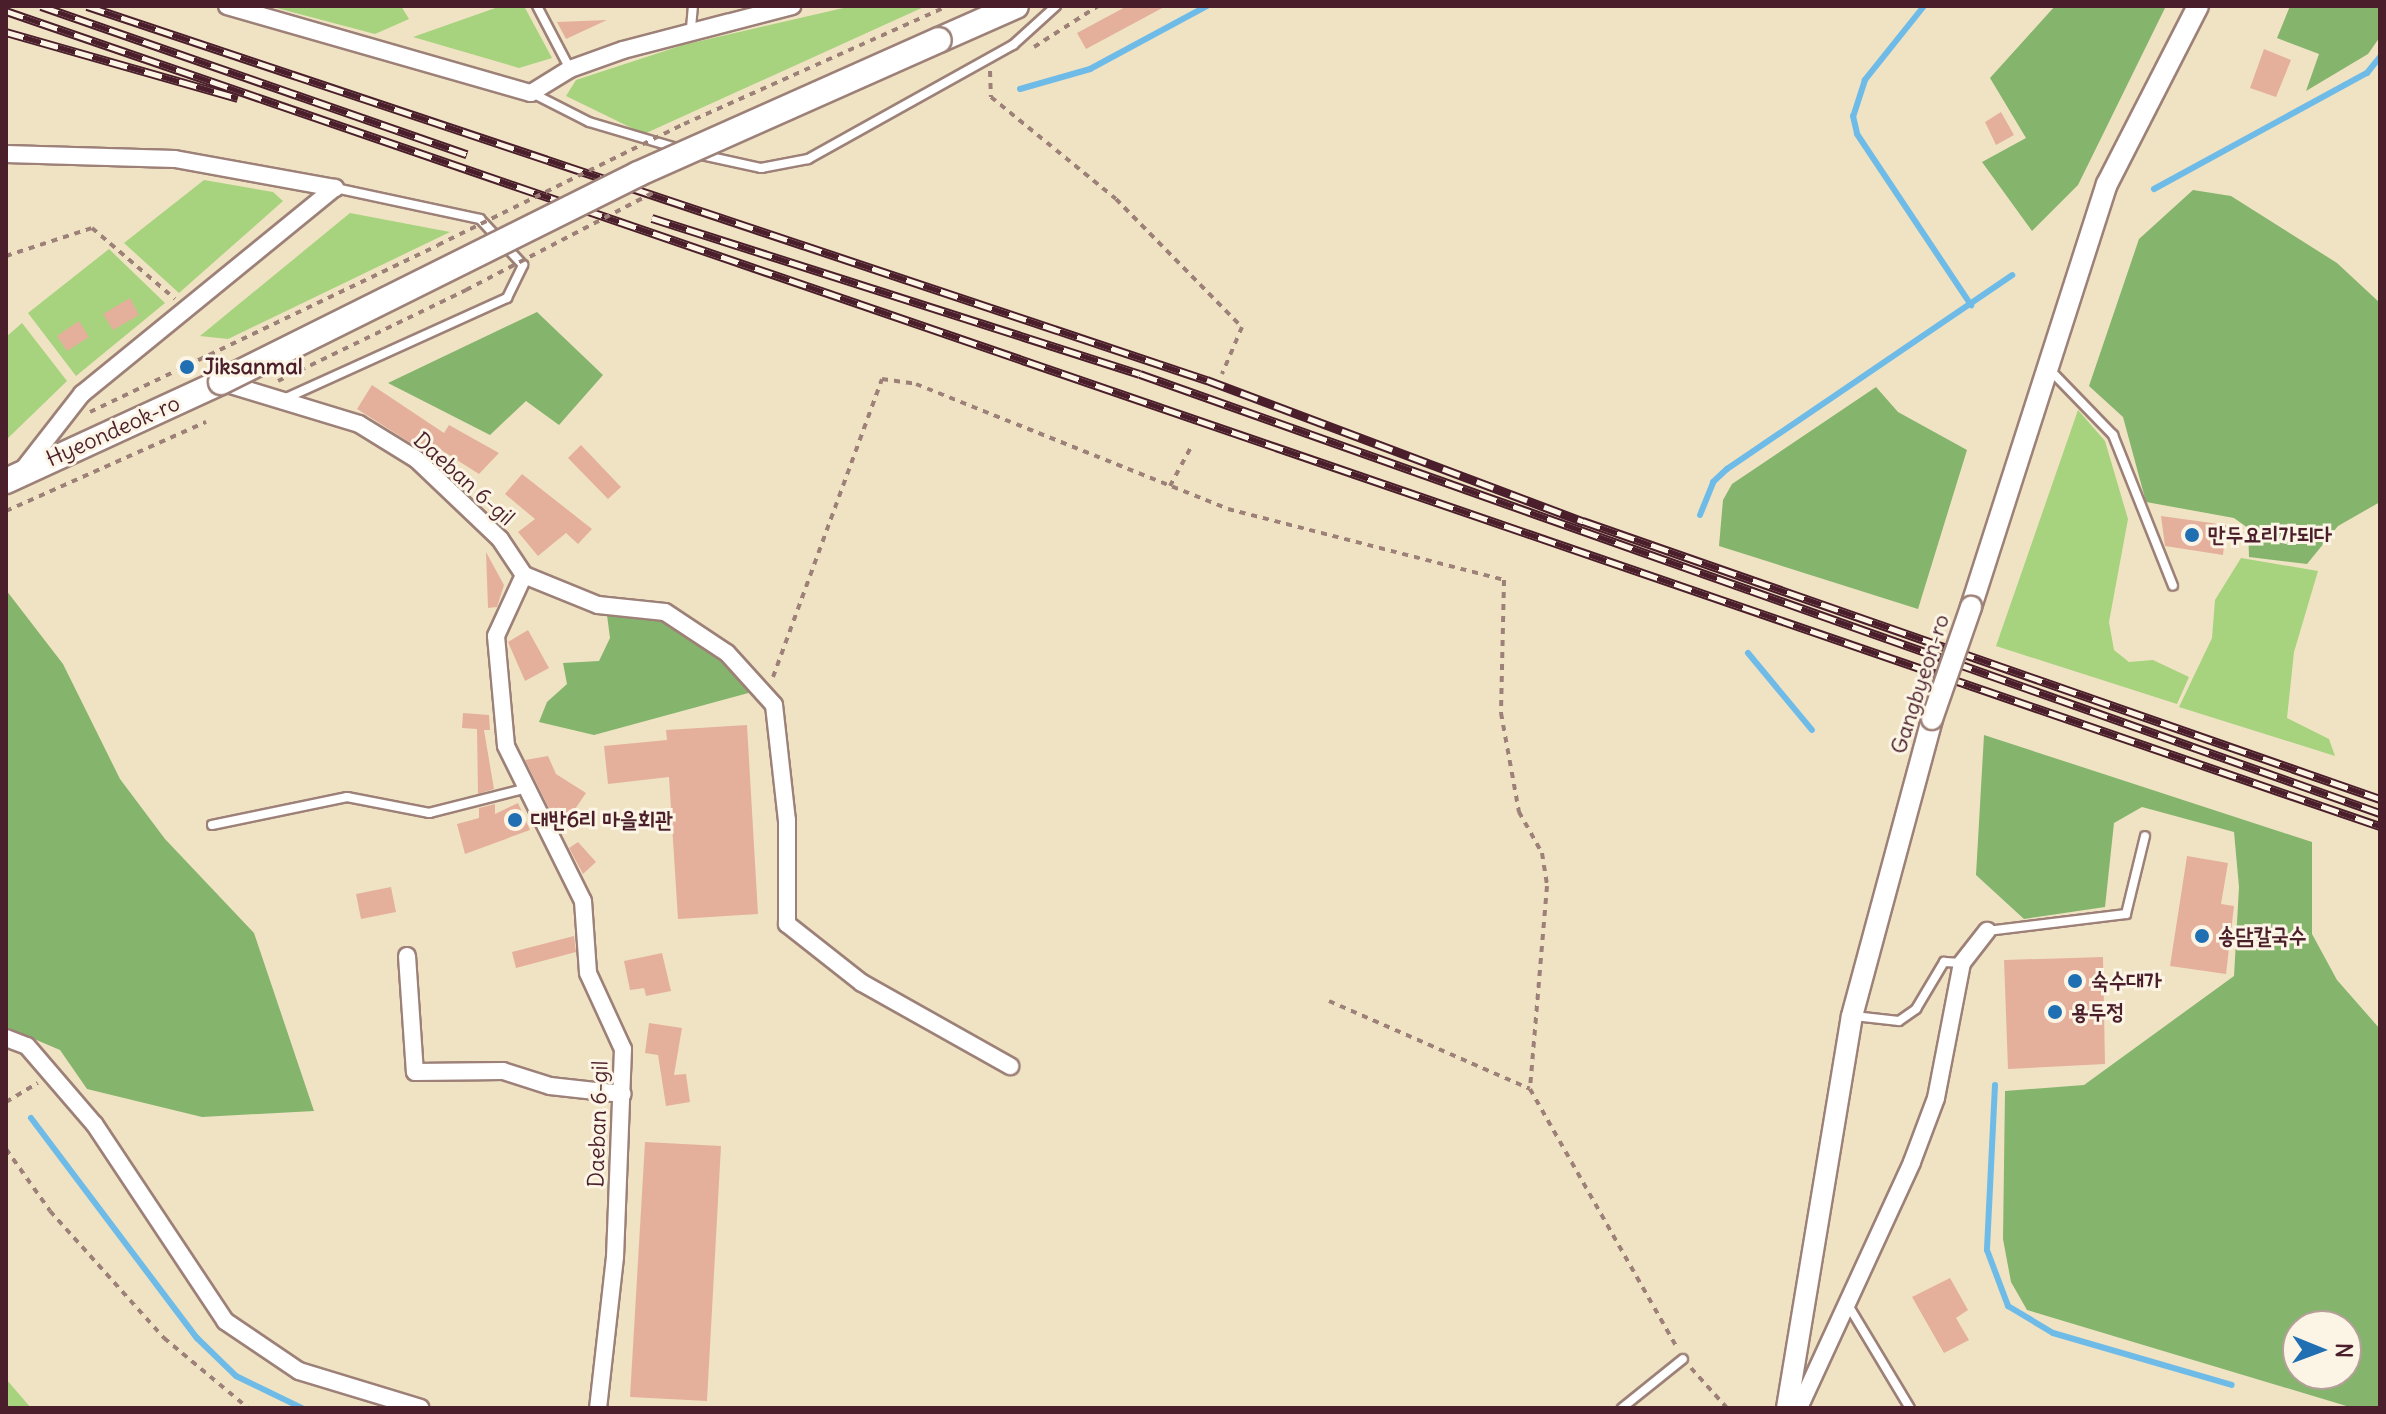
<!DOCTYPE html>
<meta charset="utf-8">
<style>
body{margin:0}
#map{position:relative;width:2386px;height:1414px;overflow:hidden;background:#f0e3c4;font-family:Delius,"Poor Story",sans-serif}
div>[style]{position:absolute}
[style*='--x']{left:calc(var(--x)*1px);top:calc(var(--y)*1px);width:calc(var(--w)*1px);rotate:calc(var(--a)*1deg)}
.green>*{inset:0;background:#a7d27e}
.forest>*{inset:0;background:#85b46d}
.stream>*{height:6px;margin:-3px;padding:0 3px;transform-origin:3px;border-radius:3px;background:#6fbbe8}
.building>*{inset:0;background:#e4b09c}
.path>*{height:4px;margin-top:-2px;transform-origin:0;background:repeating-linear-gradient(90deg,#9d8178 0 6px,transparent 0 12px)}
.roads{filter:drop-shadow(2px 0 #9d8178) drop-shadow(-2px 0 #9d8178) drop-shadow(0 2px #9d8178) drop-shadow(0 -2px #9d8178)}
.service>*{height:8px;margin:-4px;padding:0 4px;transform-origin:4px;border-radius:4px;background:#fff}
.minor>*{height:16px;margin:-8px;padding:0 8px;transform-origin:8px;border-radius:8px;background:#fff}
.tertiary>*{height:20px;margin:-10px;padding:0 10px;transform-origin:10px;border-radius:10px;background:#fff}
.secondary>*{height:24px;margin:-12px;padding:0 12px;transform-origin:12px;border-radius:12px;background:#fff}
.rail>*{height:9px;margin-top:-4.5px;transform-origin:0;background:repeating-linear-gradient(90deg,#fcf5e5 0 18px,#4a1f2b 0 36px);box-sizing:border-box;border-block:2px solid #4a1f2b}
.path-bridge>*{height:4px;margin-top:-2px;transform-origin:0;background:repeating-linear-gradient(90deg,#9d8178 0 6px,transparent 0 12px)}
.bridges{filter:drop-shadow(2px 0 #9d8178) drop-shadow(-2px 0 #9d8178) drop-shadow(0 2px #9d8178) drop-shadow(0 -2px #9d8178)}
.tertiary-bridge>*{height:20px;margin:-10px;padding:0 10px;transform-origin:10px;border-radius:10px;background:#fff}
.secondary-bridge>*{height:24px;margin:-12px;padding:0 12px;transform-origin:12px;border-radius:12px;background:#fff}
.dots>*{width:22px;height:22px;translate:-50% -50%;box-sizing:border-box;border:4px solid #fcf5e5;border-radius:50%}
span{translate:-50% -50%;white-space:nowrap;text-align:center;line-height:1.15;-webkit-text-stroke:6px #fcf5e5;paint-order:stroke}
.poi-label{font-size:22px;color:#4a1f2b;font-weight:700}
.left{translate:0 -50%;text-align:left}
.street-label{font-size:22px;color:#4a1f2b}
.frame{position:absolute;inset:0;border:8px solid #4a1f2b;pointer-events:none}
.north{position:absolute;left:2282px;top:1310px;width:80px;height:80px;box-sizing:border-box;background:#fcf5e5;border:2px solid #b59f9b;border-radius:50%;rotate:91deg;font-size:22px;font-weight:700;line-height:32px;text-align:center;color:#4a1f2b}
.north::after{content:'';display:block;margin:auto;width:28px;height:36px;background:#1f6fb2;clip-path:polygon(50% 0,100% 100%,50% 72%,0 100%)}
</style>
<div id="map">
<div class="green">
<div style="clip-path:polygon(269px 6px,401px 6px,409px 19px,375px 34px)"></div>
<div style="clip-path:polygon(501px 6px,524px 6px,552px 58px,519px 68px,413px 37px)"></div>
<div style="clip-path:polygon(852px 6px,926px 6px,644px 134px,566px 96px,576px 80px,683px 45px)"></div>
<div style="clip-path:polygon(204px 180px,273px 192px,283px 201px,179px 293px,124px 243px)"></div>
<div style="clip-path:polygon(350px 213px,450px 232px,228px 339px,200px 336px)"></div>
<div style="clip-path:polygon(109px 249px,165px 303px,76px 376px,28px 313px)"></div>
<div style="clip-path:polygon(22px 323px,67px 381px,6px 440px,6px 337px)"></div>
<div style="clip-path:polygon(2078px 410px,2105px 441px,2128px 519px,2109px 622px,2114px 650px,2129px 662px,2153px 660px,2189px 677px,2177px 704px,1996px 646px)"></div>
<div style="clip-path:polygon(2241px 558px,2318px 571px,2294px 652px,2287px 718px,2329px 739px,2335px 756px,2179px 707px,2212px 638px,2215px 600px)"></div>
<div style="clip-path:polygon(6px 1379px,31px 1408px,6px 1408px)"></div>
</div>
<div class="forest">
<div style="clip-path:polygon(2055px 6px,2166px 6px,2078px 185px,2032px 231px,1982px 162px,2026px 138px,1990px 78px)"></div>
<div style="clip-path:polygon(2290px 6px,2378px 6px,2380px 37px,2368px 54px,2306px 91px,2319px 54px,2277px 38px)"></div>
<div style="clip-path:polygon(2193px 190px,2231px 196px,2337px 263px,2380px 303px,2380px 502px,2338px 526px,2307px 564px,2249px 557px,2248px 528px,2234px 518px,2146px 502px,2123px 417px,2089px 386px,2139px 239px)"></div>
<div style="clip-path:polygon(537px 312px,603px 375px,559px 425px,526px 401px,490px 435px,388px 383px)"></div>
<div style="clip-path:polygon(1876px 387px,1898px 412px,1967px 450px,1918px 609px,1719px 546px,1723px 500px,1732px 484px)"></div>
<div style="clip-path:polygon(6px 590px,63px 664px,120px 779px,165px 839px,254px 933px,314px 1111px,202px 1117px,87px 1089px,60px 1050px,6px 1027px)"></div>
<div style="clip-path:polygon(607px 615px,663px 618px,724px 659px,752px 692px,594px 735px,539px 722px,547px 702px,567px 684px,563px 663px,599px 661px,610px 638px)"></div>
<div style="clip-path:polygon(evenodd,1984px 735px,2312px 842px,2312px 934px,2337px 980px,2380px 1029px,2380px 1408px,2353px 1408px,2027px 1310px,2011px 1282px,2003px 1239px,2005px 1091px,2084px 1085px,2234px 976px,2239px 887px,2234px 832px,2142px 807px,2114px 823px,2105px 907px,2024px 919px,1976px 875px,1984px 735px,2346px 1326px,2346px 1374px,2298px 1374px,2298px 1326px,2346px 1326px)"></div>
</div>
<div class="stream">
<div style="--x:1924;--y:6;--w:95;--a:128.6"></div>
<div style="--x:1865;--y:80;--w:38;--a:108"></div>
<div style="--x:1853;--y:116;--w:18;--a:77"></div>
<div style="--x:1857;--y:134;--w:206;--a:56.3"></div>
<div style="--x:1020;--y:89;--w:73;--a:-15.9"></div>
<div style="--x:1090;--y:69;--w:133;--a:-28.3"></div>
<div style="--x:2154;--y:189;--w:243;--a:-28.6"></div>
<div style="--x:2367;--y:73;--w:21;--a:-51"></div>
<div style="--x:1700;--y:515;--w:35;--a:-68"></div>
<div style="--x:1713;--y:482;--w:19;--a:-43"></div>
<div style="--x:1727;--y:469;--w:345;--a:-34.2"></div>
<div style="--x:1748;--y:653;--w:100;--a:50.3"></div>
<div style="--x:1995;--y:1085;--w:165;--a:92.8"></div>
<div style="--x:1987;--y:1250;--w:60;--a:69.4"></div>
<div style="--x:2008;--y:1306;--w:52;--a:31"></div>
<div style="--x:2053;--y:1333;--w:186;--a:16.2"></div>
<div style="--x:31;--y:1118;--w:276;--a:53"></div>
<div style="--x:197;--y:1338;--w:54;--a:44.3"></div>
<div style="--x:236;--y:1376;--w:73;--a:25.9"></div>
</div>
<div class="building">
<div style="clip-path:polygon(1127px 6px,1166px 6px,1086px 49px,1077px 33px)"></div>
<div style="clip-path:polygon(607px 20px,566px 39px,557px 22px)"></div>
<div style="clip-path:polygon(2264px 49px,2291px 60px,2276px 97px,2250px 88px)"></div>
<div style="clip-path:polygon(2001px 112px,2014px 135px,1996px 145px,1985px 122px)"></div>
<div style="clip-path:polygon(130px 298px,139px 315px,113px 330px,103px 314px)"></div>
<div style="clip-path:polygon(79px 321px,89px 337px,67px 351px,57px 336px)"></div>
<div style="clip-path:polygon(372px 385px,444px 433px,449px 425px,499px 453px,479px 474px,430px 443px,425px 452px,357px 409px)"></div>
<div style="clip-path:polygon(581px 445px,621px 487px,608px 499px,568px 458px)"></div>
<div style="clip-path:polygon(522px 474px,592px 529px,578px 544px,566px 533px,538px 556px,518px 532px,535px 519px,505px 494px)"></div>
<div style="clip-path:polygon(2161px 516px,2226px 525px,2223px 555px,2165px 546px)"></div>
<div style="clip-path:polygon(486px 552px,504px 585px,497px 607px,488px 608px)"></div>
<div style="clip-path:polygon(528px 630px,549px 668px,525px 681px,508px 642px)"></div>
<div style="clip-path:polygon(463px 713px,489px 715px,490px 730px,484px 730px,494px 789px,478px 794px,477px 729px,462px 728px)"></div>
<div style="clip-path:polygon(747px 725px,758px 914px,678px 919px,669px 777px,608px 784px,604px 746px,667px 740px,666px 730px)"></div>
<div style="clip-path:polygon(548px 756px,556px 774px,586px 793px,571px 815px,549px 808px,525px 760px)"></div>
<div style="clip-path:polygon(518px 803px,530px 830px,465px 854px,457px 824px,479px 818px,479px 808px,495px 804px,495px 814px)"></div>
<div style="clip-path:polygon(578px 842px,596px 862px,583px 874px,569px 848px)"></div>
<div style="clip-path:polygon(2187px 856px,2228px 863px,2221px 904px,2234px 906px,2226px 974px,2170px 966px)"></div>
<div style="clip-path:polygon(391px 887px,396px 912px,361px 919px,356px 894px)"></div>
<div style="clip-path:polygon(574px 936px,576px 952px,516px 968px,512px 952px)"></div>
<div style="clip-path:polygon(662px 953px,671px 991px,646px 996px,644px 988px,630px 990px,624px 961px)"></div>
<div style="clip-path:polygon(2103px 957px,2105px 1064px,2008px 1069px,2004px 960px)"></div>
<div style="clip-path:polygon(649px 1023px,682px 1028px,674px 1075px,686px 1074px,690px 1102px,666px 1106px,658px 1055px,645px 1053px)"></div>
<div style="clip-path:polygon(645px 1142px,721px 1146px,707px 1401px,630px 1397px)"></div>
<div style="clip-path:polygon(1950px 1278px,1968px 1310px,1956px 1318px,1969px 1340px,1944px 1353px,1912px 1297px)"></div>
</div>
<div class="path">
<div style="--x:1034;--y:47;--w:76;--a:-32.6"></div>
<div style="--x:990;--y:71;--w:26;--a:88"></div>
<div style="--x:991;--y:97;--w:161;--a:39.2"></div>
<div style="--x:1116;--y:199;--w:180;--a:45.5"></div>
<div style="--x:1242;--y:327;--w:51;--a:113.1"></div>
<div style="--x:684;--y:124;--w:289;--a:-24.1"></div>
<div style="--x:6;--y:256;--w:90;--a:-18"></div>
<div style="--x:92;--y:228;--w:109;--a:40.5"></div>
<div style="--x:278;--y:381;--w:209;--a:-25.8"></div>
<div style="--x:90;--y:412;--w:386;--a:-25.6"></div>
<div style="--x:1170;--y:486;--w:44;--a:-61.7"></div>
<div style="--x:6;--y:511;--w:219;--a:-24"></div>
<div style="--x:773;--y:677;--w:317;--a:-69.9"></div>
<div style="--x:882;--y:379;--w:34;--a:8"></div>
<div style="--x:916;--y:384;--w:336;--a:21.8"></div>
<div style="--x:1228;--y:509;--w:285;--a:14.4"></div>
<div style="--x:1504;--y:580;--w:133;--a:91.3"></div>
<div style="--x:1501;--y:713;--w:101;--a:79.7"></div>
<div style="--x:1519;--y:812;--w:47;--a:60.7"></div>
<div style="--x:1542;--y:853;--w:33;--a:81"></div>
<div style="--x:1547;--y:886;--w:204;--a:94.8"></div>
<div style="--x:1329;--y:1001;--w:219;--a:23.6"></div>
<div style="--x:1530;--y:1089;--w:298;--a:60.4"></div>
<div style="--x:6;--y:1102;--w:37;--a:-31"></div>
<div style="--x:6;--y:1149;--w:76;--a:54.6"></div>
<div style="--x:50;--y:1211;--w:171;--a:48.1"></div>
<div style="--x:164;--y:1338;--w:109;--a:39.8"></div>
<div style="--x:1691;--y:1368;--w:54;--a:48"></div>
</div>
<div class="roads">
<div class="service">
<div style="--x:537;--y:6;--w:71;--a:62.4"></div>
<div style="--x:691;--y:28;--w:22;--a:-85"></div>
<div style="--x:532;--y:93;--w:64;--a:27"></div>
<div style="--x:589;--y:122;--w:95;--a:16.5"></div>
<div style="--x:697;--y:154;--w:66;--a:12.3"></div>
<div style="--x:761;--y:168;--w:48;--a:-10.8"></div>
<div style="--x:808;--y:159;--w:235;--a:-29.1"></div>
<div style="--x:1013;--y:45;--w:58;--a:-42.2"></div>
<div style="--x:2052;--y:372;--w:88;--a:45.9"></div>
<div style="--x:2113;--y:435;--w:162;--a:68.3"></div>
<div style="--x:284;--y:399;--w:245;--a:-24.4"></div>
<div style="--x:507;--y:298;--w:37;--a:-64"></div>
<div style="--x:523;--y:265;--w:63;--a:-133.1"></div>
<div style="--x:480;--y:219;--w:148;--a:-167.9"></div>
<div style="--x:212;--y:825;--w:138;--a:-11.7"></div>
<div style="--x:347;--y:797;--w:84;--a:11"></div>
<div style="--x:429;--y:813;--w:98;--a:-14.2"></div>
<div style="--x:1987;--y:931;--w:140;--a:-7"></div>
<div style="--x:2126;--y:914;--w:80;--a:-76.3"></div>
<div style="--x:1854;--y:1016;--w:45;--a:6.3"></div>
<div style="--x:1899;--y:1021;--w:21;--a:-35"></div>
<div style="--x:1916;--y:1009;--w:55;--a:-59.2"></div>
<div style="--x:1944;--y:962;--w:18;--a:3"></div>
<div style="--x:1848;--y:1305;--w:120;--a:59"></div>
<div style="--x:1622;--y:1408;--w:78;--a:-38.8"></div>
</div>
<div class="minor">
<div style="--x:227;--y:6;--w:316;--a:16"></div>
<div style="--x:531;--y:93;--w:46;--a:-31.6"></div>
<div style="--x:570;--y:69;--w:56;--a:-19.7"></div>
<div style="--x:623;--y:50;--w:175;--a:-14.6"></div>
<div style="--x:6;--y:154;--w:169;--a:1.7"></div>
<div style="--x:175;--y:159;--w:163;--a:10.3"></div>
<div style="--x:221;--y:382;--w:144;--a:16.9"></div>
<div style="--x:359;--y:424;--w:67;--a:31.6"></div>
<div style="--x:416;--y:459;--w:116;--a:43.6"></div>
<div style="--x:500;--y:539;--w:43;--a:56.3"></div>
<div style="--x:524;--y:575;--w:67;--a:114.7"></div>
<div style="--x:496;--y:636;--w:110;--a:84.8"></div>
<div style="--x:506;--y:746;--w:173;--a:63.6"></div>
<div style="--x:583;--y:901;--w:72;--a:86"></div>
<div style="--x:588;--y:973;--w:84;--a:65.3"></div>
<div style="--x:623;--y:1049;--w:208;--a:92.2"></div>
<div style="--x:615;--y:1257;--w:152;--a:96.4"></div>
<div style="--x:21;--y:472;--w:99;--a:-52"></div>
<div style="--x:82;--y:394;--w:326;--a:-39.2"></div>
<div style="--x:524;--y:575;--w:80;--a:22.1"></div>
<div style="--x:598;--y:605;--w:67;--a:6"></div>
<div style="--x:665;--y:612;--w:74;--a:33.5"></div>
<div style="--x:727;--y:653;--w:70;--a:47.9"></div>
<div style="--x:774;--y:705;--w:116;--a:83.6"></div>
<div style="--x:787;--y:820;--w:104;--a:90"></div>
<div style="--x:787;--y:924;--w:95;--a:38.2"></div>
<div style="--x:862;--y:983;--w:170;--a:29.3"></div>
<div style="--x:407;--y:956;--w:116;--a:86.1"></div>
<div style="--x:415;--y:1072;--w:88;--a:-0.7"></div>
<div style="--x:503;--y:1071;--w:49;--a:17.7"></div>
<div style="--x:550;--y:1086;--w:73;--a:6.3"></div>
<div style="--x:6;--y:1038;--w:22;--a:21"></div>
<div style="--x:27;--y:1046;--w:104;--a:49.3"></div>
<div style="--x:95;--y:1125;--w:235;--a:56.4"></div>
<div style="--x:225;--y:1321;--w:89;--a:34"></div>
<div style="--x:299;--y:1371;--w:127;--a:16.9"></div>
<div style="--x:1799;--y:1408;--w:271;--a:-65.3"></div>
<div style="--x:1912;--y:1162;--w:68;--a:-69.4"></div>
<div style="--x:1936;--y:1098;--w:137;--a:-79.1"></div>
<div style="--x:1962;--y:963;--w:41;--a:-52"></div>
</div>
<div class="tertiary">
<div style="--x:1971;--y:607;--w:444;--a:-72.2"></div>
<div style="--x:2107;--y:184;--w:200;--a:-62.9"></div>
<div style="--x:1787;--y:1408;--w:397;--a:-80.6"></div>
<div style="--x:1852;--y:1016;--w:308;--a:-74.9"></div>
</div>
<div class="secondary">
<div style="--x:939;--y:40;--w:84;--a:-23.8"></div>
<div style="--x:6;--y:481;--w:237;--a:-24.7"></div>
</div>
</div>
<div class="rail">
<div style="--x:41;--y:6;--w:451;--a:19.2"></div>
<div style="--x:87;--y:6;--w:1181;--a:18.47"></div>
<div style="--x:1207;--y:380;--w:402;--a:20.6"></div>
<div style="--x:1583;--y:521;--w:844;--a:19.23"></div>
<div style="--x:6;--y:11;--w:2510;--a:18.95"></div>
<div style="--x:6;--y:32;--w:241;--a:15.9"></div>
<div style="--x:652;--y:218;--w:512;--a:17.73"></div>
<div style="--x:1140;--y:374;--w:1315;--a:19.5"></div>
</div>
<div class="path-bridge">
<div style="--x:438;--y:245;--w:274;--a:-26.2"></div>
<div style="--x:466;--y:290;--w:212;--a:-27.5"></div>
</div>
<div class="bridges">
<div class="tertiary-bridge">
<div style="--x:1932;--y:719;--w:119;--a:-70.8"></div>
</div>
<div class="secondary-bridge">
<div style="--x:221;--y:382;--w:466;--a:-26.5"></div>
<div style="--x:638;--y:174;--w:329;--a:-24"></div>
</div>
</div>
<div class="dots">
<div style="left:187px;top:367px;background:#1f6fb2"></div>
<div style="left:2192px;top:535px;background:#1f6fb2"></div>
<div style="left:515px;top:820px;background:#1f6fb2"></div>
<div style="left:2202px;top:936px;background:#1f6fb2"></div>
<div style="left:2075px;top:981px;background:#1f6fb2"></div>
<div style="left:2055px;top:1012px;background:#1f6fb2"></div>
</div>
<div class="poi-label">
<span class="left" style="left:203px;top:367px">Jiksanmal</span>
<span class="left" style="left:2208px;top:535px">만두요리가되다</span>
<span class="left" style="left:531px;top:820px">대반6리 마을회관</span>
<span class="left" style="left:2218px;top:936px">송담칼국수</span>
<span class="left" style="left:2091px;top:981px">숙수대가</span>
<span class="left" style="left:2071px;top:1012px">용두정</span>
</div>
<div class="street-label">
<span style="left:113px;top:431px;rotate:-24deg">Hyeondeok-ro</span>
<span style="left:464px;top:479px;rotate:42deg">Daeban 6-gil</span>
<span style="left:1920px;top:684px;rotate:-72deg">Gangbyeon-ro</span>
<span style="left:598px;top:1124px;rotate:-88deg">Daeban 6-gil</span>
</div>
<div class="frame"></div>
<div class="north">N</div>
</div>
